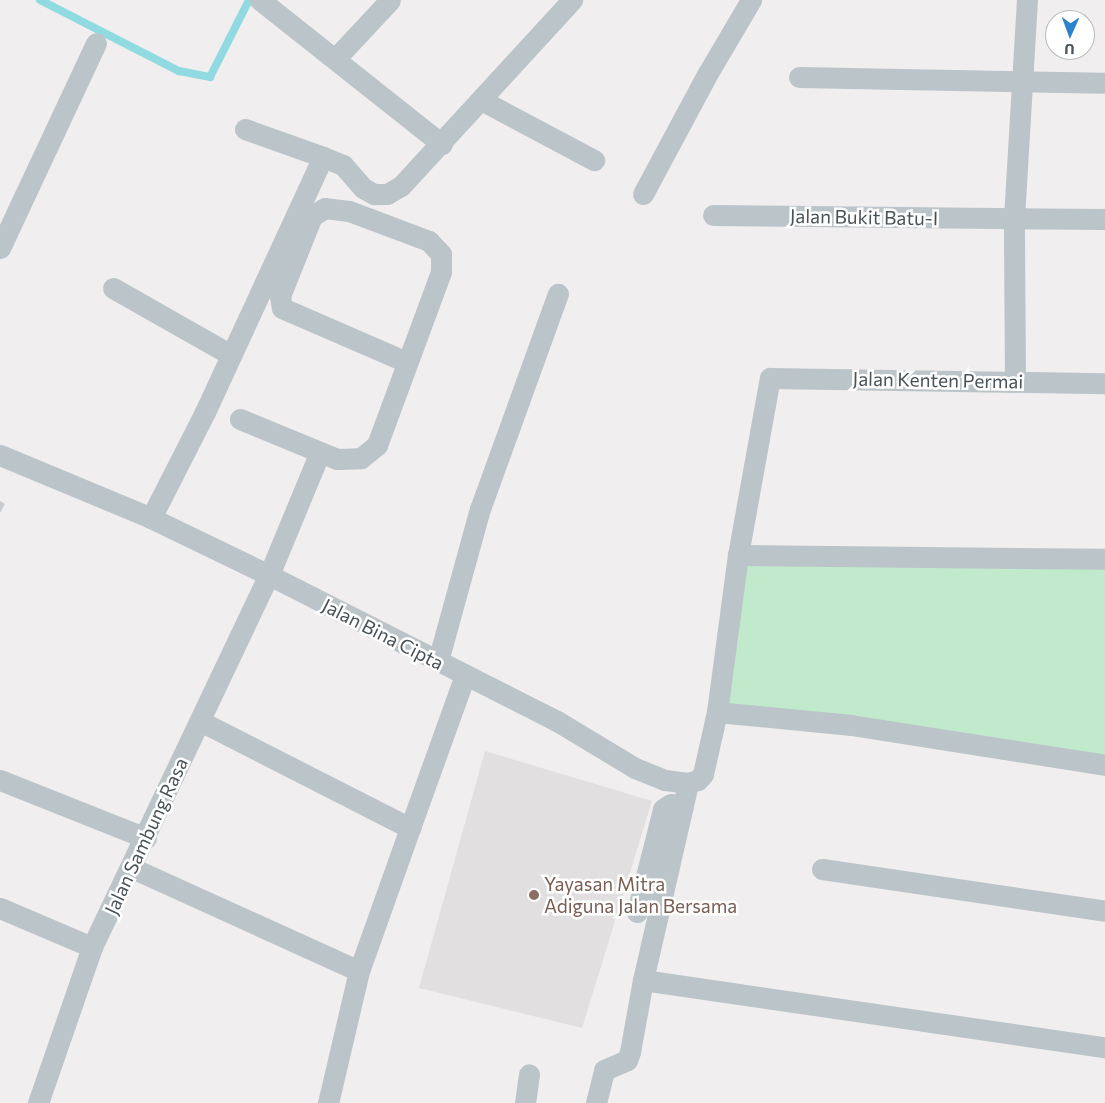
<!DOCTYPE html>
<style>
body{margin:0}
#map{position:relative;width:1105px;height:1103px;overflow:hidden;background:#f0eeee;font-family:Commissioner,sans-serif}
div>[style]{position:absolute}
[style*='--x']{left:calc(var(--x)*1px);top:calc(var(--y)*1px);width:calc(var(--w)*1px);rotate:calc(var(--a)*1deg)}
.education>*{inset:0;background:#e1dfe0}
.green>*{inset:0;background:#c1eacc}
.stream>*{height:8px;margin:-4px;padding:0 4px;transform-origin:4px;border-radius:4px;background:#92dae2}
.building>*{inset:0;background:#c9ccd0}
.minor>*{height:21px;margin:-10.5px;padding:0 10.5px;transform-origin:10.5px;border-radius:10.5px;background:#bbc4c9}
.dots>*{width:14px;height:14px;translate:-50% -50%;box-sizing:border-box;border:2px solid #fff;border-radius:50%}
span{translate:-50% -50%;white-space:nowrap;text-align:center;line-height:1.15;-webkit-text-stroke:5px #fff;paint-order:stroke}
.street-label{font-size:19px;color:#485359}
.education-label{font-size:19px;color:#785e54}
.left{translate:0 -50%;text-align:left}
.north{position:absolute;left:1045px;top:10px;width:50px;height:50px;box-sizing:border-box;background:#fff;border:1px solid #b6babd;border-radius:50%;rotate:182deg;font-size:14px;font-weight:700;line-height:20px;text-align:center;color:#485359}
.north::after{content:'';display:block;margin:auto;width:18px;height:22px;background:#2c82cd;clip-path:polygon(50% 0,100% 100%,50% 72%,0 100%)}
</style>
<div id="map">
<div class="education">
<div style="clip-path:polygon(485px 751px,652px 801px,582px 1028px,419px 988px)"></div>
</div>
<div class="green">
<div style="clip-path:polygon(745px 559px,1105px 566px,1105px 762px,727px 707px)"></div>
</div>
<div class="stream">
<div style="--x:40;--y:0;--w:156;--a:27.1"></div>
<div style="--x:179;--y:71;--w:32;--a:11"></div>
<div style="--x:210;--y:77;--w:86;--a:-63.1"></div>
</div>
<div class="building">
<div style="clip-path:polygon(0 501px,5px 504px,0 513px)"></div>
</div>
<div class="minor">
<div style="--x:260;--y:0;--w:232;--a:38.4"></div>
<div style="--x:336;--y:58;--w:79;--a:-47"></div>
<div style="--x:799;--y:77;--w:306;--a:1.1"></div>
<div style="--x:483;--y:101;--w:126;--a:28"></div>
<div style="--x:245;--y:129;--w:83;--a:19.7"></div>
<div style="--x:643;--y:194;--w:137;--a:-61.8"></div>
<div style="--x:708;--y:73;--w:85;--a:-59.5"></div>
<div style="--x:713;--y:215;--w:392;--a:0.6"></div>
<div style="--x:0;--y:248;--w:226;--a:-64.9"></div>
<div style="--x:113;--y:288;--w:133;--a:29.6"></div>
<div style="--x:1015;--y:381;--w:163;--a:-90.4"></div>
<div style="--x:1014;--y:218;--w:218;--a:-86.6"></div>
<div style="--x:240;--y:419;--w:105;--a:22.4"></div>
<div style="--x:337;--y:459;--w:24;--a:-2"></div>
<div style="--x:361;--y:458;--w:21;--a:-39"></div>
<div style="--x:377;--y:445;--w:184;--a:-69.7"></div>
<div style="--x:441;--y:272;--w:18;--a:-90"></div>
<div style="--x:441;--y:254;--w:18;--a:-133"></div>
<div style="--x:429;--y:241;--w:85;--a:-159.4"></div>
<div style="--x:349;--y:211;--w:24;--a:-173"></div>
<div style="--x:325;--y:208;--w:15;--a:148"></div>
<div style="--x:312;--y:216;--w:86;--a:111.8"></div>
<div style="--x:280;--y:296;--w:12;--a:81"></div>
<div style="--x:282;--y:308;--w:136;--a:23.4"></div>
<div style="--x:0;--y:455;--w:164;--a:22.6"></div>
<div style="--x:151;--y:518;--w:131;--a:25.8"></div>
<div style="--x:269;--y:575;--w:323;--a:26.9"></div>
<div style="--x:557;--y:721;--w:91;--a:31.1"></div>
<div style="--x:635;--y:768;--w:32;--a:22"></div>
<div style="--x:665;--y:780;--w:23;--a:7"></div>
<div style="--x:688;--y:783;--w:10;--a:-17"></div>
<div style="--x:698;--y:780;--w:8;--a:-50"></div>
<div style="--x:703;--y:774;--w:64;--a:-77.3"></div>
<div style="--x:717;--y:712;--w:158;--a:-82.4"></div>
<div style="--x:738;--y:555;--w:180;--a:-79.8"></div>
<div style="--x:770;--y:378;--w:335;--a:0.9"></div>
<div style="--x:151;--y:518;--w:119;--a:-63"></div>
<div style="--x:205;--y:412;--w:281;--a:-65.2"></div>
<div style="--x:323;--y:157;--w:22;--a:22"></div>
<div style="--x:343;--y:165;--w:30;--a:49"></div>
<div style="--x:363;--y:188;--w:13;--a:29"></div>
<div style="--x:374;--y:194;--w:13;--a:0"></div>
<div style="--x:387;--y:194;--w:16;--a:-30"></div>
<div style="--x:401;--y:186;--w:253;--a:-47.4"></div>
<div style="--x:738;--y:555;--w:367;--a:0.6"></div>
<div style="--x:438;--y:661;--w:158;--a:-74.6"></div>
<div style="--x:480;--y:509;--w:229;--a:-70.1"></div>
<div style="--x:717;--y:712;--w:135;--a:5.5"></div>
<div style="--x:851;--y:725;--w:257;--a:8.9"></div>
<div style="--x:200;--y:721;--w:236;--a:27"></div>
<div style="--x:410;--y:828;--w:152;--a:109.6"></div>
<div style="--x:359;--y:971;--w:136;--a:103.2"></div>
<div style="--x:0;--y:780;--w:157;--a:21.7"></div>
<div style="--x:410;--y:828;--w:163;--a:-70.2"></div>
<div style="--x:132;--y:868;--w:249;--a:24.4"></div>
<div style="--x:822;--y:869;--w:286;--a:8.4"></div>
<div style="--x:0;--y:908;--w:100;--a:23"></div>
<div style="--x:637;--y:912;--w:106;--a:-75.8"></div>
<div style="--x:663;--y:809;--w:9;--a:-32"></div>
<div style="--x:671;--y:804;--w:12;--a:14"></div>
<div style="--x:643;--y:980;--w:467;--a:8.3"></div>
<div style="--x:38;--y:1103;--w:165;--a:-70.9"></div>
<div style="--x:92;--y:947;--w:412;--a:-64.6"></div>
<div style="--x:269;--y:575;--w:131;--a:-67.5"></div>
<div style="--x:525;--y:1103;--w:29;--a:-82"></div>
<div style="--x:596;--y:1103;--w:34;--a:-76"></div>
<div style="--x:604;--y:1070;--w:25;--a:-23"></div>
<div style="--x:627;--y:1060;--w:9;--a:-69"></div>
<div style="--x:630;--y:1052;--w:73;--a:-79.8"></div>
<div style="--x:643;--y:980;--w:202;--a:-77.1"></div>
</div>
<div class="dots">
<div style="left:534px;top:895px;background:#8d6e63"></div>
</div>
<div class="street-label">
<span style="left:864px;top:217px;rotate:1deg">Jalan Bukit Batu-I</span>
<span style="left:938px;top:380px;rotate:1deg">Jalan Kenten Permai</span>
<span style="left:383px;top:634px;rotate:27deg">Jalan Bina Cipta</span>
<span style="left:146px;top:836px;rotate:-65deg">Jalan Sambung Rasa</span>
</div>
<div class="education-label">
<span class="left" style="left:544px;top:895px">Yayasan Mitra<br>Adiguna Jalan Bersama</span>
</div>
<div class="north">U</div>
</div>
